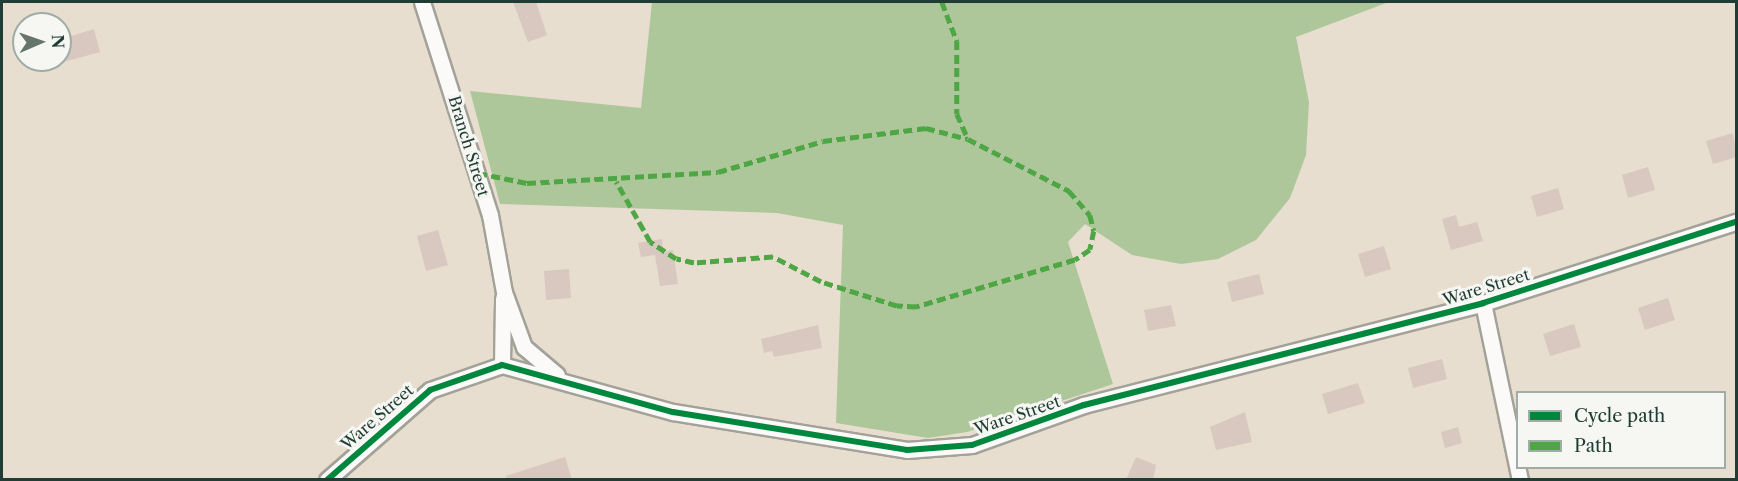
<!DOCTYPE html>
<style>
body{margin:0}
#map{position:relative;width:1738px;height:481px;overflow:hidden;background:#e7decf;font-family:"Libre Caslon Text",serif}
div>[style]{position:absolute}
[style*='--x']{left:calc(var(--x)*1px);top:calc(var(--y)*1px);width:calc(var(--w)*1px);rotate:calc(var(--a)*1deg)}
.forest>*{inset:0;background:#aec79a}
.building>*{inset:0;background:#d8c8bf}
.roads{filter:drop-shadow(2px 0 #a3a299) drop-shadow(-2px 0 #a3a299) drop-shadow(0 2px #a3a299) drop-shadow(0 -2px #a3a299)}
.street>*{height:15px;margin:-7.5px;padding:0 7.5px;transform-origin:7.5px;border-radius:7.5px;background:#fbfaf8}
.quiet>*{height:4.5px;margin-top:-2.25px;transform-origin:0;background:repeating-linear-gradient(90deg,#4fa644 0 9px,transparent 0 13.5px)}
.cycleway>*{height:6px;margin:-3px;padding:0 3px;transform-origin:3px;border-radius:3px;background:#00873e}
span{translate:-50% -50%;white-space:nowrap;text-align:center;line-height:1.15;-webkit-text-stroke:6px #f6f6f2;paint-order:stroke}
.street-label{font-size:16px;color:#1f3d34}
.frame{position:absolute;inset:0;border:3px solid #1f3d34;pointer-events:none}
.legend{position:absolute;left:1516px;top:391px;width:210px;height:78px;box-sizing:border-box;background:#f6f6f2;border:2px solid #a0aca6;margin:0;padding:8px 10px;list-style:none;font-size:18px;color:#1f3d34}
.legend li{display:flex;align-items:center;gap:12px;height:30px}
.legend b{width:30px;border:2px solid #a0aca6}
.north{position:absolute;left:12px;top:12px;width:60px;height:60px;box-sizing:border-box;background:#f6f6f2;border:2px solid #a0aca6;border-radius:50%;rotate:88deg;font-size:16px;font-weight:700;line-height:24px;text-align:center;color:#1f3d34}
.north::after{content:'';display:block;margin:auto;width:21px;height:27px;background:#65756a;clip-path:polygon(50% 0,100% 100%,50% 72%,0 100%)}
</style>
<div id="map">
<div class="forest">
<div style="clip-path:polygon(652px 2px,1389px 2px,1296px 37px,1309px 102px,1306px 155px,1290px 198px,1256px 240px,1218px 259px,1181px 264px,1132px 255px,1085px 224px,1068px 242px,1113px 384px,967px 432px,928px 438px,836px 423px,843px 225px,777px 213px,500px 204px,470px 91px,641px 108px)"></div>
</div>
<div class="building">
<div style="clip-path:polygon(513px 2px,536px 2px,547px 35px,528px 42px)"></div>
<div style="clip-path:polygon(94px 29px,100px 52px,60px 63px,65px 38px)"></div>
<div style="clip-path:polygon(1733px 133px,1737px 157px,1713px 164px,1706px 141px)"></div>
<div style="clip-path:polygon(1648px 167px,1655px 190px,1628px 198px,1622px 175px)"></div>
<div style="clip-path:polygon(1558px 188px,1564px 209px,1537px 217px,1531px 196px)"></div>
<div style="clip-path:polygon(1456px 215px,1459px 227px,1477px 222px,1483px 241px,1451px 250px,1442px 219px)"></div>
<div style="clip-path:polygon(438px 230px,448px 265px,426px 271px,417px 236px)"></div>
<div style="clip-path:polygon(662px 239px,663px 252px,673px 250px,678px 284px,660px 286px,655px 255px,641px 257px,638px 243px)"></div>
<div style="clip-path:polygon(1384px 246px,1391px 269px,1365px 277px,1358px 254px)"></div>
<div style="clip-path:polygon(569px 269px,571px 298px,546px 300px,544px 271px)"></div>
<div style="clip-path:polygon(1259px 274px,1264px 294px,1232px 302px,1227px 282px)"></div>
<div style="clip-path:polygon(1668px 298px,1675px 320px,1645px 330px,1638px 308px)"></div>
<div style="clip-path:polygon(1171px 305px,1176px 326px,1148px 331px,1144px 310px)"></div>
<div style="clip-path:polygon(1574px 324px,1581px 347px,1550px 356px,1543px 334px)"></div>
<div style="clip-path:polygon(818px 325px,822px 348px,774px 357px,772px 351px,764px 353px,761px 339px)"></div>
<div style="clip-path:polygon(1442px 359px,1447px 379px,1413px 388px,1408px 368px)"></div>
<div style="clip-path:polygon(1358px 383px,1365px 403px,1328px 414px,1322px 394px)"></div>
<div style="clip-path:polygon(1245px 412px,1252px 442px,1216px 450px,1210px 427px)"></div>
<div style="clip-path:polygon(1458px 427px,1462px 443px,1445px 448px,1441px 432px)"></div>
<div style="clip-path:polygon(565px 457px,572px 480px,506px 480px,506px 476px)"></div>
<div style="clip-path:polygon(1136px 457px,1156px 465px,1153px 480px,1126px 480px)"></div>
</div>
<div class="roads">
<div class="street">
<div style="--x:422;--y:2;--w:224;--a:72.3"></div>
<div style="--x:490;--y:215;--w:78;--a:79.7"></div>
<div style="--x:504;--y:292;--w:59;--a:70"></div>
<div style="--x:524;--y:347;--w:43;--a:40.3"></div>
<div style="--x:1483;--y:303;--w:181;--a:78.2"></div>
<div style="--x:502;--y:365;--w:67;--a:-89.1"></div>
<div style="--x:327;--y:480;--w:137;--a:-41.1"></div>
<div style="--x:430;--y:390;--w:76;--a:-19.1"></div>
<div style="--x:502;--y:365;--w:177;--a:15.4"></div>
<div style="--x:673;--y:412;--w:237;--a:9.2"></div>
<div style="--x:907;--y:450;--w:65;--a:-4.4"></div>
<div style="--x:972;--y:445;--w:119;--a:-19.7"></div>
<div style="--x:1084;--y:405;--w:412;--a:-14.3"></div>
<div style="--x:1483;--y:303;--w:266;--a:-17.8"></div>
</div>
</div>
<div class="quiet">
<div style="--x:942;--y:2;--w:42;--a:69"></div>
<div style="--x:957;--y:41;--w:73;--a:90"></div>
<div style="--x:957;--y:114;--w:27;--a:66"></div>
<div style="--x:478;--y:173;--w:50;--a:11.5"></div>
<div style="--x:527;--y:183;--w:191;--a:-3.3"></div>
<div style="--x:718;--y:172;--w:109;--a:-16.4"></div>
<div style="--x:823;--y:141;--w:104;--a:-7.2"></div>
<div style="--x:926;--y:128;--w:43;--a:14.7"></div>
<div style="--x:968;--y:139;--w:114;--a:27.2"></div>
<div style="--x:1069;--y:191;--w:32;--a:49"></div>
<div style="--x:1090;--y:215;--w:16;--a:76"></div>
<div style="--x:1094;--y:231;--w:19;--a:102"></div>
<div style="--x:1090;--y:250;--w:18;--a:146"></div>
<div style="--x:1075;--y:260;--w:166;--a:163.5"></div>
<div style="--x:916;--y:307;--w:19;--a:-177"></div>
<div style="--x:897;--y:306;--w:80;--a:-162.5"></div>
<div style="--x:821;--y:282;--w:54;--a:-152.5"></div>
<div style="--x:773;--y:257;--w:79;--a:175.7"></div>
<div style="--x:694;--y:263;--w:18;--a:-167"></div>
<div style="--x:676;--y:259;--w:31;--a:-147"></div>
<div style="--x:650;--y:242;--w:69;--a:-119.5"></div>
</div>
<div class="cycleway">
<div style="--x:327;--y:480;--w:137;--a:-41.1"></div>
<div style="--x:430;--y:390;--w:76;--a:-19.1"></div>
<div style="--x:502;--y:365;--w:177;--a:15.4"></div>
<div style="--x:673;--y:412;--w:237;--a:9.2"></div>
<div style="--x:907;--y:450;--w:65;--a:-4.4"></div>
<div style="--x:972;--y:445;--w:119;--a:-19.7"></div>
<div style="--x:1084;--y:405;--w:412;--a:-14.3"></div>
<div style="--x:1483;--y:303;--w:266;--a:-17.8"></div>
</div>
<div class="street-label">
<span style="left:469px;top:146px;rotate:73deg">Branch Street</span>
<span style="left:1486px;top:287px;rotate:-17deg">Ware Street</span>
<span style="left:1017px;top:415px;rotate:-19deg">Ware Street</span>
<span style="left:377px;top:417px;rotate:-41deg">Ware Street</span>
</div>
<div class="frame"></div>
<ul class="legend">
<li><b style="height:8px;background:#00873e"></b>Cycle path</li>
<li><b style="height:8px;background:#4fa644"></b>Path</li>
</ul>
<div class="north">N</div>
</div>
